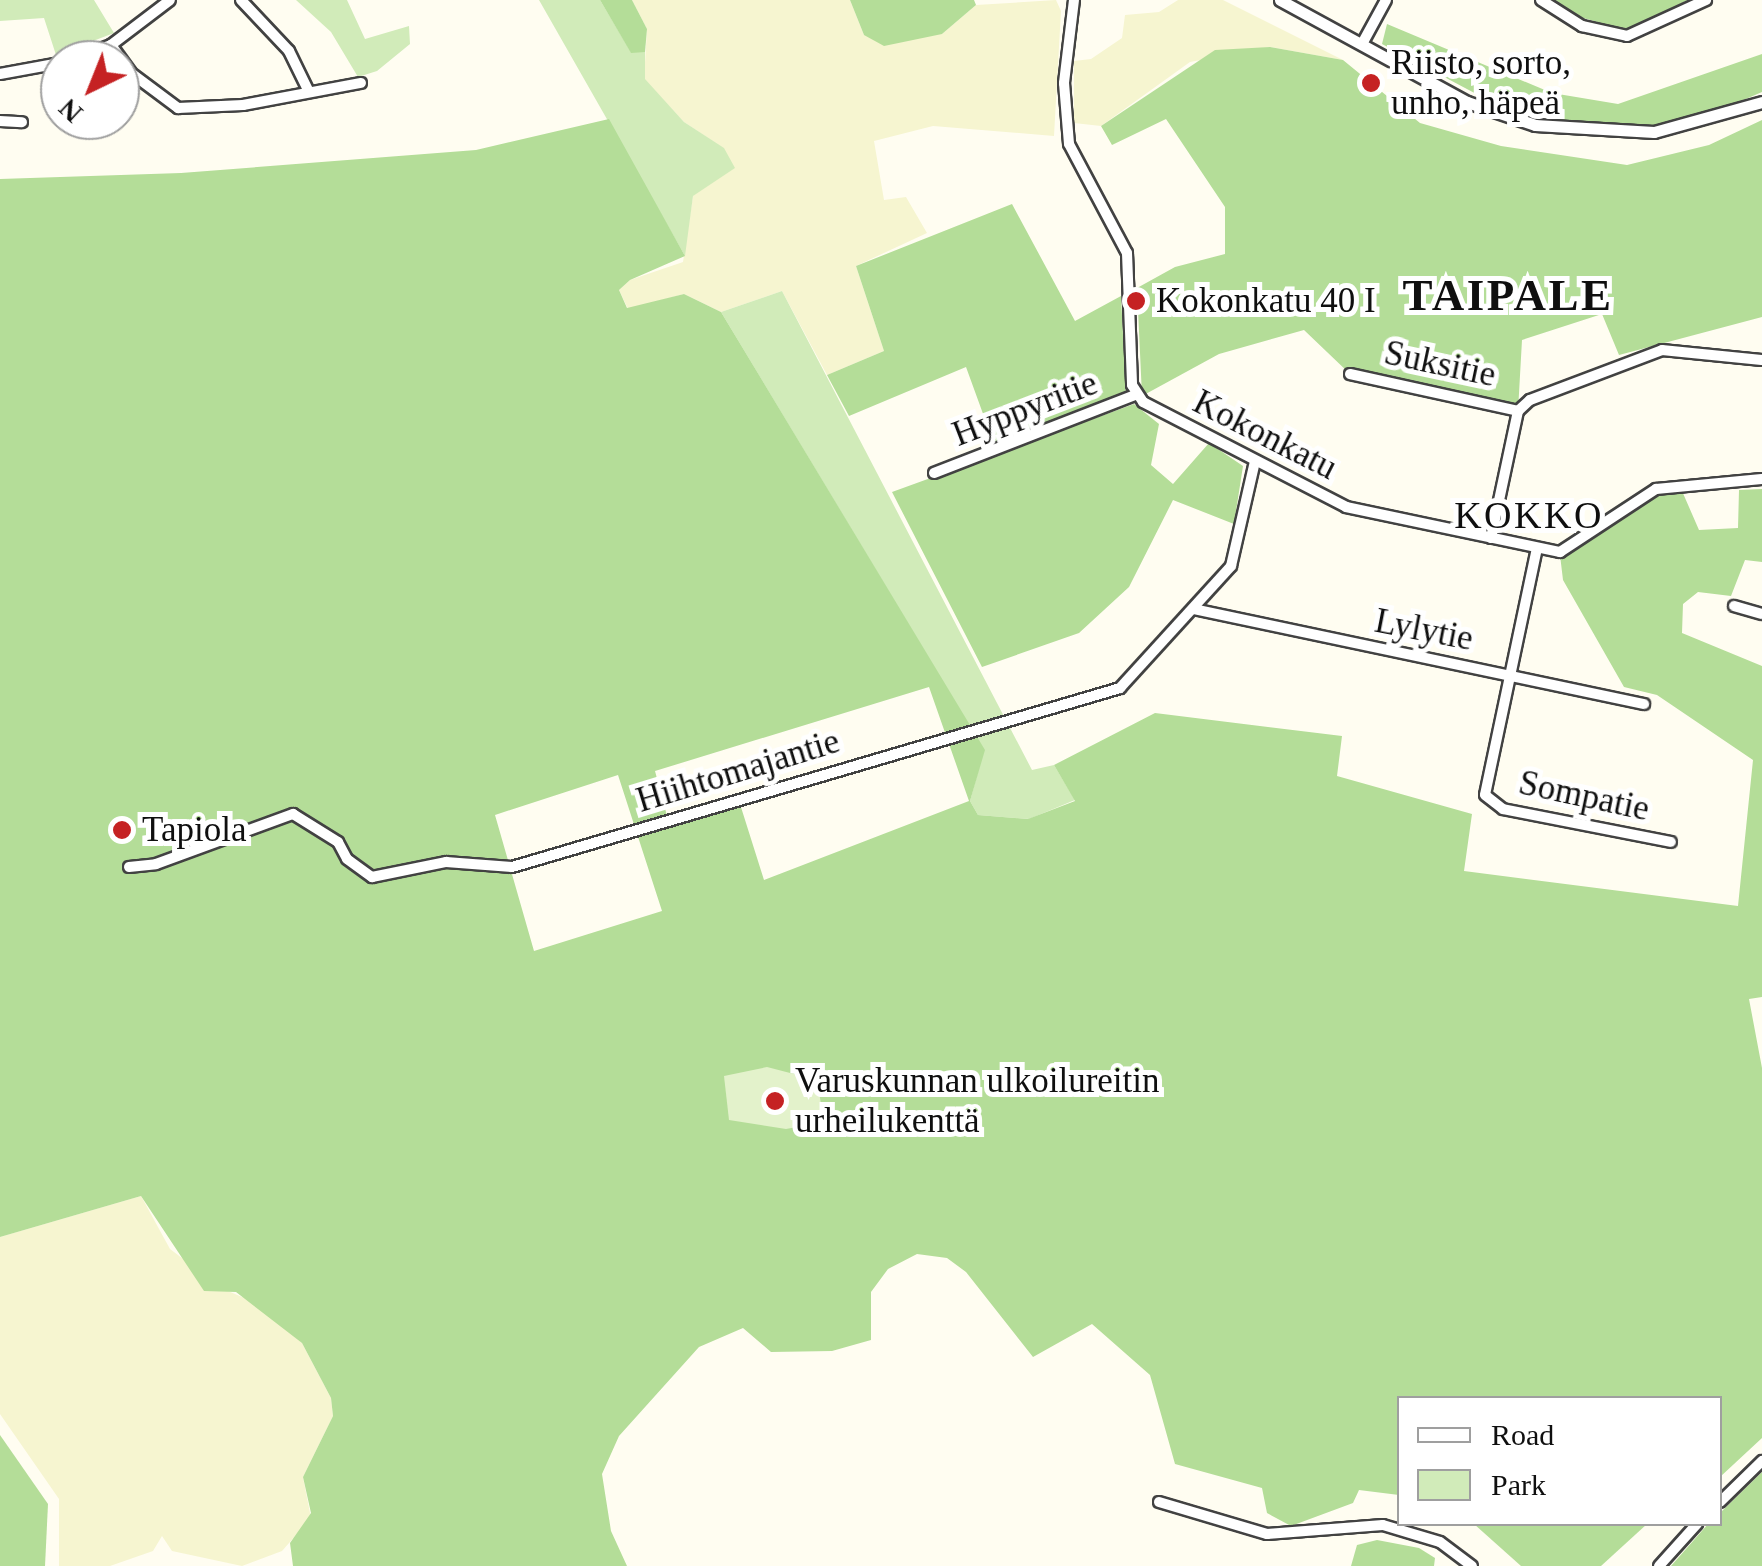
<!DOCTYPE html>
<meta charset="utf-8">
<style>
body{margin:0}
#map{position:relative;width:1762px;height:1566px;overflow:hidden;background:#fffdf1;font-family:Georgia,serif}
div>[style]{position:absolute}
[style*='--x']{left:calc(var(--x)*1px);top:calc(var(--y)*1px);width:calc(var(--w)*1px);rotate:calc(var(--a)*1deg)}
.farmland>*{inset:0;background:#f6f5d0}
.green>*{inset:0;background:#d1ebb9}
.forest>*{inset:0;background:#b4dd98}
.pitch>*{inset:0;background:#e3f2cb}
.roads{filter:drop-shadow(2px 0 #424242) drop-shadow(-2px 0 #424242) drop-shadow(0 2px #424242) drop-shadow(0 -2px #424242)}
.minor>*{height:10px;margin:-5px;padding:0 5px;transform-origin:5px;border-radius:5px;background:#fff}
.tertiary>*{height:11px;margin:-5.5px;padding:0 5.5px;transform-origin:5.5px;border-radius:5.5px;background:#fff}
.dots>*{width:28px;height:28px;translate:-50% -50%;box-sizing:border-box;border:5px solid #fff;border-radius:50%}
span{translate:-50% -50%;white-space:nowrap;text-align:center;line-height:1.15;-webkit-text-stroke:10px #fff;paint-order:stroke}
.poi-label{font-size:35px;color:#0f0f0f}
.left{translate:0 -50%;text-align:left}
.street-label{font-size:35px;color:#0f0f0f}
.neighbourhood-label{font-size:38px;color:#0f0f0f;letter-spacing:2.5px}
.district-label{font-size:45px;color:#0f0f0f;font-weight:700;letter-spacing:2.5px}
.legend{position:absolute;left:1397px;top:1396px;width:325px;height:130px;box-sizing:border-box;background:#fff;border:2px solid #9f9f9f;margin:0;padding:12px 18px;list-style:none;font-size:30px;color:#0f0f0f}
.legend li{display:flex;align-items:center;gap:20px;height:50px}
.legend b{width:50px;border:2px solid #9f9f9f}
.north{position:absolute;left:40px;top:40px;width:100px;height:100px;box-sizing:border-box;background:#fff;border:2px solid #9f9f9f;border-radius:50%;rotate:223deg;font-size:28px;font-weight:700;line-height:40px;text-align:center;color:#0f0f0f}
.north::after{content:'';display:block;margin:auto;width:35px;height:45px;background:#c52223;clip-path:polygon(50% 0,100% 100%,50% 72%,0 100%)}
</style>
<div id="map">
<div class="farmland">
<div style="clip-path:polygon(632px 0,850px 0,864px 35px,942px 34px,976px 5px,1056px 0,1061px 11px,1054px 136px,933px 126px,874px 141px,884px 200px,906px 197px,927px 233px,856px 266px,884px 351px,827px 375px,782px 291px,721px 312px,684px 294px,628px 309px,619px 290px,630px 280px,683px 262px,693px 196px,723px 148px,684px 122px,644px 79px,647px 29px)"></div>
<div style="clip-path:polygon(1178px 0,1223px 0,1343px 60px,1270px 47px,1190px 62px,1101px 126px,1074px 123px,1074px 61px,1091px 59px,1122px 38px,1125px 15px,1159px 12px)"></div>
<div style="clip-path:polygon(141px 1196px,170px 1249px,223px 1289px,259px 1304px,302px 1343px,331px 1398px,333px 1416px,303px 1477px,311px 1518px,282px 1551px,242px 1566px,172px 1551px,162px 1536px,153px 1551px,110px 1566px,59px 1566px,59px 1499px,0 1414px,0 1237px)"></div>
</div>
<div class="green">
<div style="clip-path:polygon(0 0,94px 0,114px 33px,56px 55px,44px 18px,0 21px)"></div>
<div style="clip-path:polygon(296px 0,347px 0,365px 39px,409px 26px,410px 44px,377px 71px,358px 77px,331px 32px)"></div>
<div style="clip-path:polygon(539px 0,600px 0,631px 52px,645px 52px,645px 79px,684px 122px,724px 148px,735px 168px,693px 196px,685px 256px)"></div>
<div style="clip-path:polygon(782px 291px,1032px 770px,1054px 765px,1075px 800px,1029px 819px,978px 815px,970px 801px,984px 750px,721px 312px)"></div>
</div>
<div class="forest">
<div style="clip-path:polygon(600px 0,632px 0,647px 29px,645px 52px,631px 53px)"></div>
<div style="clip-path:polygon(850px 0,974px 0,976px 5px,942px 34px,884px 46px,864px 35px)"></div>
<div style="clip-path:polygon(1553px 0,1688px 0,1626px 30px,1576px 16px)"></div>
<div style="clip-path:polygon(1387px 24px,1552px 93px,1618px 104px,1762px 54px,1762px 92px,1718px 111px,1653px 127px,1565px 121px,1499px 106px,1382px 44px)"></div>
<div style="clip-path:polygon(1270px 47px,1343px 60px,1420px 123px,1501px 146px,1627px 165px,1709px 145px,1762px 120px,1762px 317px,1619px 355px,1602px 314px,1522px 340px,1518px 411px,1350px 374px,1304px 330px,1219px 354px,1142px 396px,1137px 288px,1175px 267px,1225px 254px,1225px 207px,1166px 119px,1112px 145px,1101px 126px,1215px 50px)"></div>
<div style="clip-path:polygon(evenodd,609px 119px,685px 256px,630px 280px,619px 290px,627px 308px,684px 294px,721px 312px,985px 750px,970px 801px,978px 815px,1028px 819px,1075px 801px,1054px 765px,1155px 713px,1342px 736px,1337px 776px,1472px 814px,1464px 871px,1738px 906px,1753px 760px,1657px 695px,1624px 687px,1563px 580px,1560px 555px,1666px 491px,1682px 491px,1699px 530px,1738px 528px,1739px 490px,1762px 489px,1762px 562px,1745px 560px,1731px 596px,1698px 592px,1683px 604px,1682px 633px,1762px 666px,1762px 997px,1749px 999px,1762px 1068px,1762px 1438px,1720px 1477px,1720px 1398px,1400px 1398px,1399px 1495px,1359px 1490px,1353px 1503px,1291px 1526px,1267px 1513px,1262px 1488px,1175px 1464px,1150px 1375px,1092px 1324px,1033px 1357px,966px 1272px,947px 1258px,917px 1254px,888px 1269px,871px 1292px,871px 1340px,832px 1351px,771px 1352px,743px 1328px,699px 1347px,619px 1436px,602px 1474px,611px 1531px,627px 1566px,293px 1566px,290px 1543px,311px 1513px,303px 1477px,333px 1416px,331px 1398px,302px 1343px,236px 1292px,204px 1291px,141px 1196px,0 1237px,0 179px,181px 173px,476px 150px,609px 119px,929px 687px,969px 801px,764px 880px,740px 804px,670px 827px,655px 771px,929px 687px,609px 119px,618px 775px,662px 911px,534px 951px,495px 815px,618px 775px)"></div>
<div style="clip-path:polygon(1012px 204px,1075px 321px,1121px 296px,1126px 393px,994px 444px,966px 367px,849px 416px,827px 375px,884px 351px,856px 266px)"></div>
<div style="clip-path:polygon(1134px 404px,1159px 424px,1151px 465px,1173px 484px,1209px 443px,1243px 466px,1234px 524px,1173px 500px,1129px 587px,1079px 633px,982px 667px,892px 492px)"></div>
<div style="clip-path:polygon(0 1435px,48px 1504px,45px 1566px,0 1566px)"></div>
<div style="clip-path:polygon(1762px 1472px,1762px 1566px,1671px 1566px,1708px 1524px,1720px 1524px,1720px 1513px)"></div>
<div style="clip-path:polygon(1474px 1524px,1647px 1524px,1601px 1566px,1521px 1566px)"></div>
<div style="clip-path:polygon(1377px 1540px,1419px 1548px,1435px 1558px,1434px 1566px,1351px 1566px,1357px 1545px)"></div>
</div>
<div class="pitch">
<div style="clip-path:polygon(767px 1067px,817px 1080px,824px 1122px,786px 1129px,729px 1120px,724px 1076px)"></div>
</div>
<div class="roads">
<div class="minor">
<div style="--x:241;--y:0;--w:70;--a:46.7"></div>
<div style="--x:289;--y:51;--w:43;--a:64"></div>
<div style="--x:1074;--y:0;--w:84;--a:96.9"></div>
<div style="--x:1064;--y:83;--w:61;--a:85.3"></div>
<div style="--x:1069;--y:144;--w:123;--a:62"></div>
<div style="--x:1127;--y:253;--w:132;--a:87.8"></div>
<div style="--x:1132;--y:385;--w:20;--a:57"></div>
<div style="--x:1143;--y:402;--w:229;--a:27.3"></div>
<div style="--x:1346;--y:507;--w:219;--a:11.9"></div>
<div style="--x:1560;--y:552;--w:115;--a:-33.3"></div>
<div style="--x:1656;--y:489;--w:106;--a:-5.4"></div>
<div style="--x:1541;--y:0;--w:49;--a:32.4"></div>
<div style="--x:1582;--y:26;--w:46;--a:12.5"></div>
<div style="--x:1627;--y:36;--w:87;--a:-24.5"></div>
<div style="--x:1362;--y:44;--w:50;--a:-61.4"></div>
<div style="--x:111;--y:45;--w:34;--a:54"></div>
<div style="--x:131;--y:73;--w:59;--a:36.7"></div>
<div style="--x:178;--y:108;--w:65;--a:-2.6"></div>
<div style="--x:243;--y:105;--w:120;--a:-10.6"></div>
<div style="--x:71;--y:60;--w:43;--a:-20.6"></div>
<div style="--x:111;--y:45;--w:74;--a:-37.3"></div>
<div style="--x:0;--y:74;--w:61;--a:-10.4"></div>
<div style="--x:0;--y:121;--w:22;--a:3"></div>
<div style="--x:1350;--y:374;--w:172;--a:12.4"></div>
<div style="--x:1518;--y:411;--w:16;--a:-43"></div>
<div style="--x:1530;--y:400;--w:141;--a:-20.7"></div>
<div style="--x:1662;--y:350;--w:100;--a:5.7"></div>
<div style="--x:934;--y:473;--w:216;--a:-21.2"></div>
<div style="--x:1491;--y:538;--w:130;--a:-78"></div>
<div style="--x:1537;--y:548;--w:252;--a:101.9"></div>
<div style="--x:1485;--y:795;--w:23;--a:38"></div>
<div style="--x:1503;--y:809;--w:171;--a:11.1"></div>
<div style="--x:1734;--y:606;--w:29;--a:16"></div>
<div style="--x:1193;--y:609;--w:461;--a:11.9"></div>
<div style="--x:129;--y:867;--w:27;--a:-6"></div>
<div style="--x:156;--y:864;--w:146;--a:-20.1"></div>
<div style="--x:293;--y:814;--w:53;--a:31.9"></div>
<div style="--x:338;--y:842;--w:19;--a:62"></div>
<div style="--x:347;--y:859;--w:31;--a:36"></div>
<div style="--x:372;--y:877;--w:76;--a:-11.5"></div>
<div style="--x:446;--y:862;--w:66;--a:4.3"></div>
<div style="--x:512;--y:867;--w:634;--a:-16.4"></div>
<div style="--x:1120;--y:688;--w:165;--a:-47.7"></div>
<div style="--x:1231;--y:566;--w:108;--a:-77.1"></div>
<div style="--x:1159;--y:1502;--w:113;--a:16.5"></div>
<div style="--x:1267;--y:1534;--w:116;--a:-4.4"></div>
<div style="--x:1383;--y:1525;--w:59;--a:16.6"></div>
<div style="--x:1440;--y:1542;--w:40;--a:37"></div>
<div style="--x:1720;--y:1502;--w:59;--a:-44.3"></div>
<div style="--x:1659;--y:1566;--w:57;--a:-47.9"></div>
</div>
<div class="tertiary">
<div style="--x:1280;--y:0;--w:213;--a:28.6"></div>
<div style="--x:1467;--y:102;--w:72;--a:18.7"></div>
<div style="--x:1535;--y:125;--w:119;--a:3.4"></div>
<div style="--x:1654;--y:132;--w:112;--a:-15.5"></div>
</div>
</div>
<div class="dots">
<div style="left:1371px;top:83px;background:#c52223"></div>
<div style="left:1136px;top:301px;background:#c52223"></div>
<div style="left:122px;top:830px;background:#c52223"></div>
<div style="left:775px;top:1101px;background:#c52223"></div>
</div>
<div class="poi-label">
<span class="left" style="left:1391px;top:83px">Riisto, sorto,<br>unho, häpeä</span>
<span class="left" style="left:1156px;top:301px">Kokonkatu 40 I</span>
<span class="left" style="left:142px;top:830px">Tapiola</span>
<span class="left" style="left:795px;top:1101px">Varuskunnan ulkoilureitin<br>urheilukenttä</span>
</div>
<div class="street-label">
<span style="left:1440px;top:364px;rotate:12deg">Suksitie</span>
<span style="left:1025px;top:409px;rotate:-21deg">Hyppyritie</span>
<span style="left:1265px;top:435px;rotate:27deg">Kokonkatu</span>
<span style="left:1424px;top:630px;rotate:11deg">Lylytie</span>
<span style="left:738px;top:771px;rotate:-17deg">Hiihtomajantie</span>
<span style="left:1584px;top:796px;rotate:12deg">Sompatie</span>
</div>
<div class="neighbourhood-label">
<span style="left:1529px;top:516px">KOKKO</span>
</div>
<div class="district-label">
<span style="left:1508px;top:296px">TAIPALE</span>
</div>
<ul class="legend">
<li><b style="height:12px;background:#fff"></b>Road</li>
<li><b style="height:28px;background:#d1ebb9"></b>Park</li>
</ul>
<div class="north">N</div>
</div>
